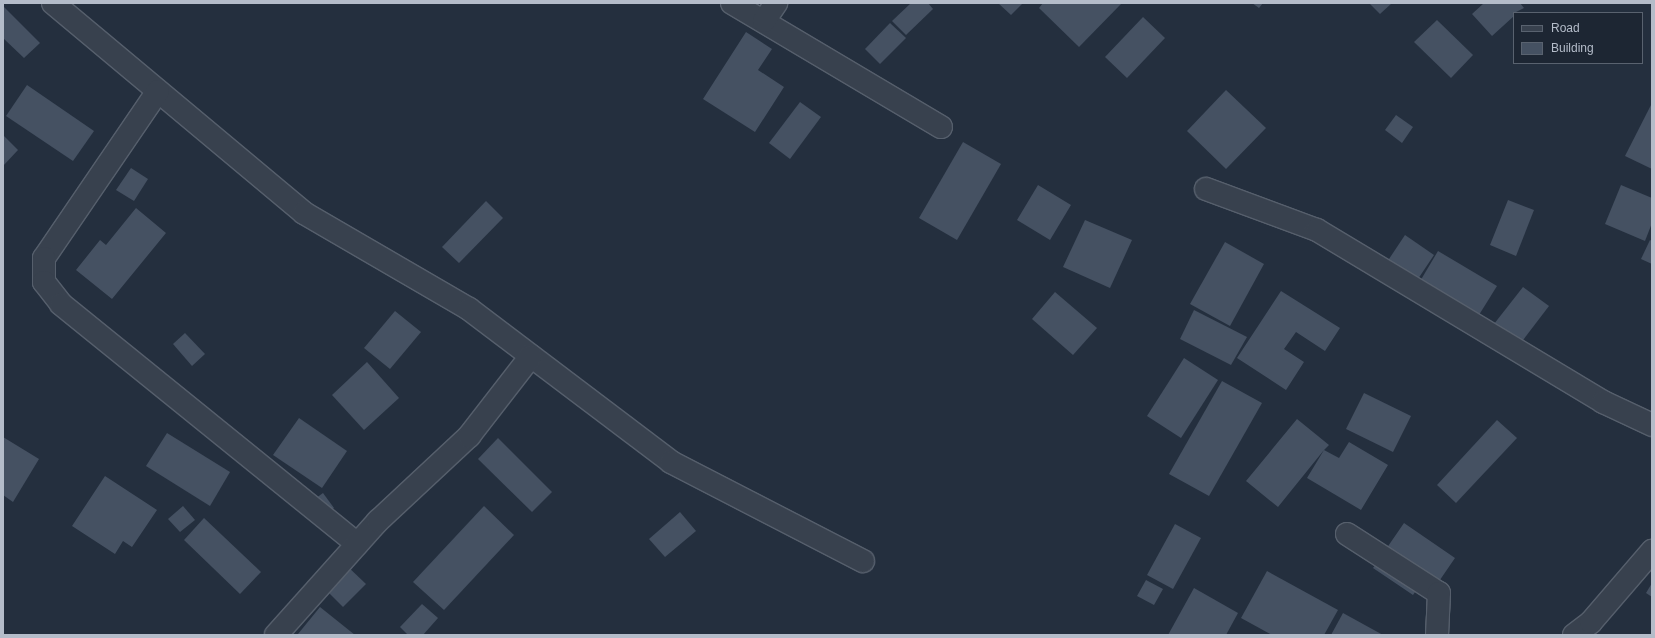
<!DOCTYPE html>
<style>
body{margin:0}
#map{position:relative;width:1655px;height:638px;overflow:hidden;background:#242f3e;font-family:Arial,sans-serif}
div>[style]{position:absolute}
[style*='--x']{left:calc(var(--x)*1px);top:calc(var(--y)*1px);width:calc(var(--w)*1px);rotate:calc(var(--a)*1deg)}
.building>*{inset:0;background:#455162}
.roads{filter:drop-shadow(1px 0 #565f6c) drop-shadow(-1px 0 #565f6c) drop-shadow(0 1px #565f6c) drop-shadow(0 -1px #565f6c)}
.minor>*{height:22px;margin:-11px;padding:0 11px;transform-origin:11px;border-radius:11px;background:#38414e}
span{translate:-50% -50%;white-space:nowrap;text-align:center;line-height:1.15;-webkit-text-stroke:4px #1d2633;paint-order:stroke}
.frame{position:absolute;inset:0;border:4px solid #b4bcc9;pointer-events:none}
.legend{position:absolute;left:1513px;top:12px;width:130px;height:52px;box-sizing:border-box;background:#1d2633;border:1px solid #59626f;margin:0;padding:5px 7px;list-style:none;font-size:12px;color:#b4bcc9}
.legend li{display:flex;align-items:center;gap:8px;height:20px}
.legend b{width:20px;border:1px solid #59626f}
</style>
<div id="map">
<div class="building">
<div style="clip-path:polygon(911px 3px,928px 3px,933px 9px,906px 35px,892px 21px)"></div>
<div style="clip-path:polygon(998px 3px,1023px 3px,1011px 15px)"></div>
<div style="clip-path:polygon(1043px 3px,1122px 3px,1079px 47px,1039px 8px)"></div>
<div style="clip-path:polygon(1252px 3px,1263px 3px,1259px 8px)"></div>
<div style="clip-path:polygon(1369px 3px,1392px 3px,1380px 14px)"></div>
<div style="clip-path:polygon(1484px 3px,1520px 3px,1524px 8px,1514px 13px,1514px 16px,1492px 36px,1472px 14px)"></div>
<div style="clip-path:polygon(3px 6px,40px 43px,24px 58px,3px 38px)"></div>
<div style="clip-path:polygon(1143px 17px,1165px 38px,1127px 78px,1105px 57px)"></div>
<div style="clip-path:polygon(1437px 20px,1473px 55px,1451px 78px,1414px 42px)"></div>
<div style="clip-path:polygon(890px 23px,906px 38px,880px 64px,865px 49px)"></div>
<div style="clip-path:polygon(746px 32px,772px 49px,758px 70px,784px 87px,755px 132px,703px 99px)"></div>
<div style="clip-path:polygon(27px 85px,94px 131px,73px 161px,6px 116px)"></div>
<div style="clip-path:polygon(1226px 90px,1266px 128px,1226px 169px,1187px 131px)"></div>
<div style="clip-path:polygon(800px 102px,821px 117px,790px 159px,769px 143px)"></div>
<div style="clip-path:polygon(1652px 103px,1652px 169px,1625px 156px)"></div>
<div style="clip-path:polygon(1396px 115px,1413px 127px,1402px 143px,1385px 130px)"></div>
<div style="clip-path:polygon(3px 135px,18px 150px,3px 166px)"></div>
<div style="clip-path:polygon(963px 142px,1001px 164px,957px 240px,919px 218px)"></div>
<div style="clip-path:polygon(131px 168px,148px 179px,134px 201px,116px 190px)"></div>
<div style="clip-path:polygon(1038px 185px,1071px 205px,1050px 240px,1017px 220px)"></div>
<div style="clip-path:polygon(1621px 185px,1652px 198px,1652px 223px,1645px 241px,1605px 224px)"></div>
<div style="clip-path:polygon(1508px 200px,1534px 210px,1516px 256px,1490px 245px)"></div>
<div style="clip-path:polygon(486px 201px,503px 218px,459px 263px,442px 247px)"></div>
<div style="clip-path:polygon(136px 208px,166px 233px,112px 299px,76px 270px,100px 240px,106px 245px)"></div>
<div style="clip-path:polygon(1085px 220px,1132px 240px,1110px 288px,1063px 267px)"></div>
<div style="clip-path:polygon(1405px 235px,1434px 255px,1412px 288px,1383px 268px)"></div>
<div style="clip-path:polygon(1650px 240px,1652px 241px,1652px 264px,1641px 259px)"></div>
<div style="clip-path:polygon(1225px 242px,1264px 264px,1230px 326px,1190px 304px)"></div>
<div style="clip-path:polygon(1438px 251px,1497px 286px,1474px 323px,1416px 288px)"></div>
<div style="clip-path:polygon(1523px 287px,1549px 306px,1520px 344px,1494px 324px)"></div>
<div style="clip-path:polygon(1281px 291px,1340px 328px,1325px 351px,1296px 332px,1284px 349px,1304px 362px,1286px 390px,1237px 358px)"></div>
<div style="clip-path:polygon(1055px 292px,1097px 328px,1073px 355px,1032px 319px)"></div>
<div style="clip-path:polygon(1194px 310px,1247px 337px,1231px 365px,1180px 339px)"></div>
<div style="clip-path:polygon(395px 311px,421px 332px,390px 369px,364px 348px)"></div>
<div style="clip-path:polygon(185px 333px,205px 354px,192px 366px,173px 344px)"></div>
<div style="clip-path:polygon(1184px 358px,1218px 380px,1181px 438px,1147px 416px)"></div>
<div style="clip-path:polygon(367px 362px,399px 398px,364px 430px,332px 395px)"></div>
<div style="clip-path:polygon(1222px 381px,1262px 403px,1209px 496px,1169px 474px)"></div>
<div style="clip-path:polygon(1364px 393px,1411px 416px,1393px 452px,1346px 429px)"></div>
<div style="clip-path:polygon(299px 418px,347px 451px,322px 488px,273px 455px)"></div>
<div style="clip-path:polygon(1297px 419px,1329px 445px,1324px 450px,1339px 458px,1349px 442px,1388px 465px,1361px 510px,1307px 478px,1324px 450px,1278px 507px,1246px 481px)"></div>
<div style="clip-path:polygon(1497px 420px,1517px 438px,1456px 503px,1437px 485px)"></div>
<div style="clip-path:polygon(167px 433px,230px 472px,210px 506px,146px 466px)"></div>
<div style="clip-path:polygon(3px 437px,39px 459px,13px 502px,3px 495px)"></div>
<div style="clip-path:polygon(498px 438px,552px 492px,532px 512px,478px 459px)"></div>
<div style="clip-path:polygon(105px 476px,157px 510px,132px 547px,123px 541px,115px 554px,72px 526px)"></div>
<div style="clip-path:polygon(323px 493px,334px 508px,324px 516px,312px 501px)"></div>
<div style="clip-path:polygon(183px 506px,195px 520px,180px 532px,168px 519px)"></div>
<div style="clip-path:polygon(484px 506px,514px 535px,444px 610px,413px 582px)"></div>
<div style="clip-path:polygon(680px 512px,696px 531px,665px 557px,649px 539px)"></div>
<div style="clip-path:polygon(204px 518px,261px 572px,240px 594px,184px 540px)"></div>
<div style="clip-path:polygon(1404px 523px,1455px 558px,1431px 593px,1420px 585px,1413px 595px,1373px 568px)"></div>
<div style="clip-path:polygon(1175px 524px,1201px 538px,1173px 589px,1147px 575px)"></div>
<div style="clip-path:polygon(345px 564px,366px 584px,343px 607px,323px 587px)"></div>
<div style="clip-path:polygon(1267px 571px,1338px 610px,1324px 635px,1272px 635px,1241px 618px)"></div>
<div style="clip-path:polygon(1146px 580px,1163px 589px,1154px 605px,1137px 596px)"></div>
<div style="clip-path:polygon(1652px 583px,1652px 597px,1646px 593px)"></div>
<div style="clip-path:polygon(1194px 588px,1238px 613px,1226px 635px,1168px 635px)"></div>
<div style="clip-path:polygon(422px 604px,438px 618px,423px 635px,408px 635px,400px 627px)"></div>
<div style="clip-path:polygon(320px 607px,355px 635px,298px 634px)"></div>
<div style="clip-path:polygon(1343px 613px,1383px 635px,1331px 635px)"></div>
</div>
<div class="roads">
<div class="minor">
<div style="--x:53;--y:3;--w:327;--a:39.9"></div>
<div style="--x:304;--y:213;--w:191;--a:30.2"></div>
<div style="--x:469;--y:309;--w:253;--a:37.1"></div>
<div style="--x:671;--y:462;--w:216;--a:27.3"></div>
<div style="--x:732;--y:3;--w:243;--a:30.7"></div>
<div style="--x:764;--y:21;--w:22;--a:-56"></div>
<div style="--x:158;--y:91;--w:202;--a:124.3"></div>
<div style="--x:44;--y:258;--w:24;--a:90"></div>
<div style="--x:44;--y:282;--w:28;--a:52"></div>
<div style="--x:61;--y:304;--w:381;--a:39"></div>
<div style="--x:1206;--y:189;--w:118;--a:20.3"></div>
<div style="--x:1317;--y:230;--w:334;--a:31"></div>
<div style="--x:1603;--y:402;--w:54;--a:25.1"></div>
<div style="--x:1347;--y:534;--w:109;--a:32.7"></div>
<div style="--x:1439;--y:593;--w:42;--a:92.7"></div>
<div style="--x:276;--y:635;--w:153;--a:-48.2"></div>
<div style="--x:378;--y:521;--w:125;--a:-43"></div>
<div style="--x:469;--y:436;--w:101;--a:-52.2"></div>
<div style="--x:1574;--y:635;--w:21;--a:-37"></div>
<div style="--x:1591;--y:622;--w:94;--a:-49.3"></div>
</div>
</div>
<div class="frame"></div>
<ul class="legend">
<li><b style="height:5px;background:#38414e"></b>Road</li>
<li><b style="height:11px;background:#455162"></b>Building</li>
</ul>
</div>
